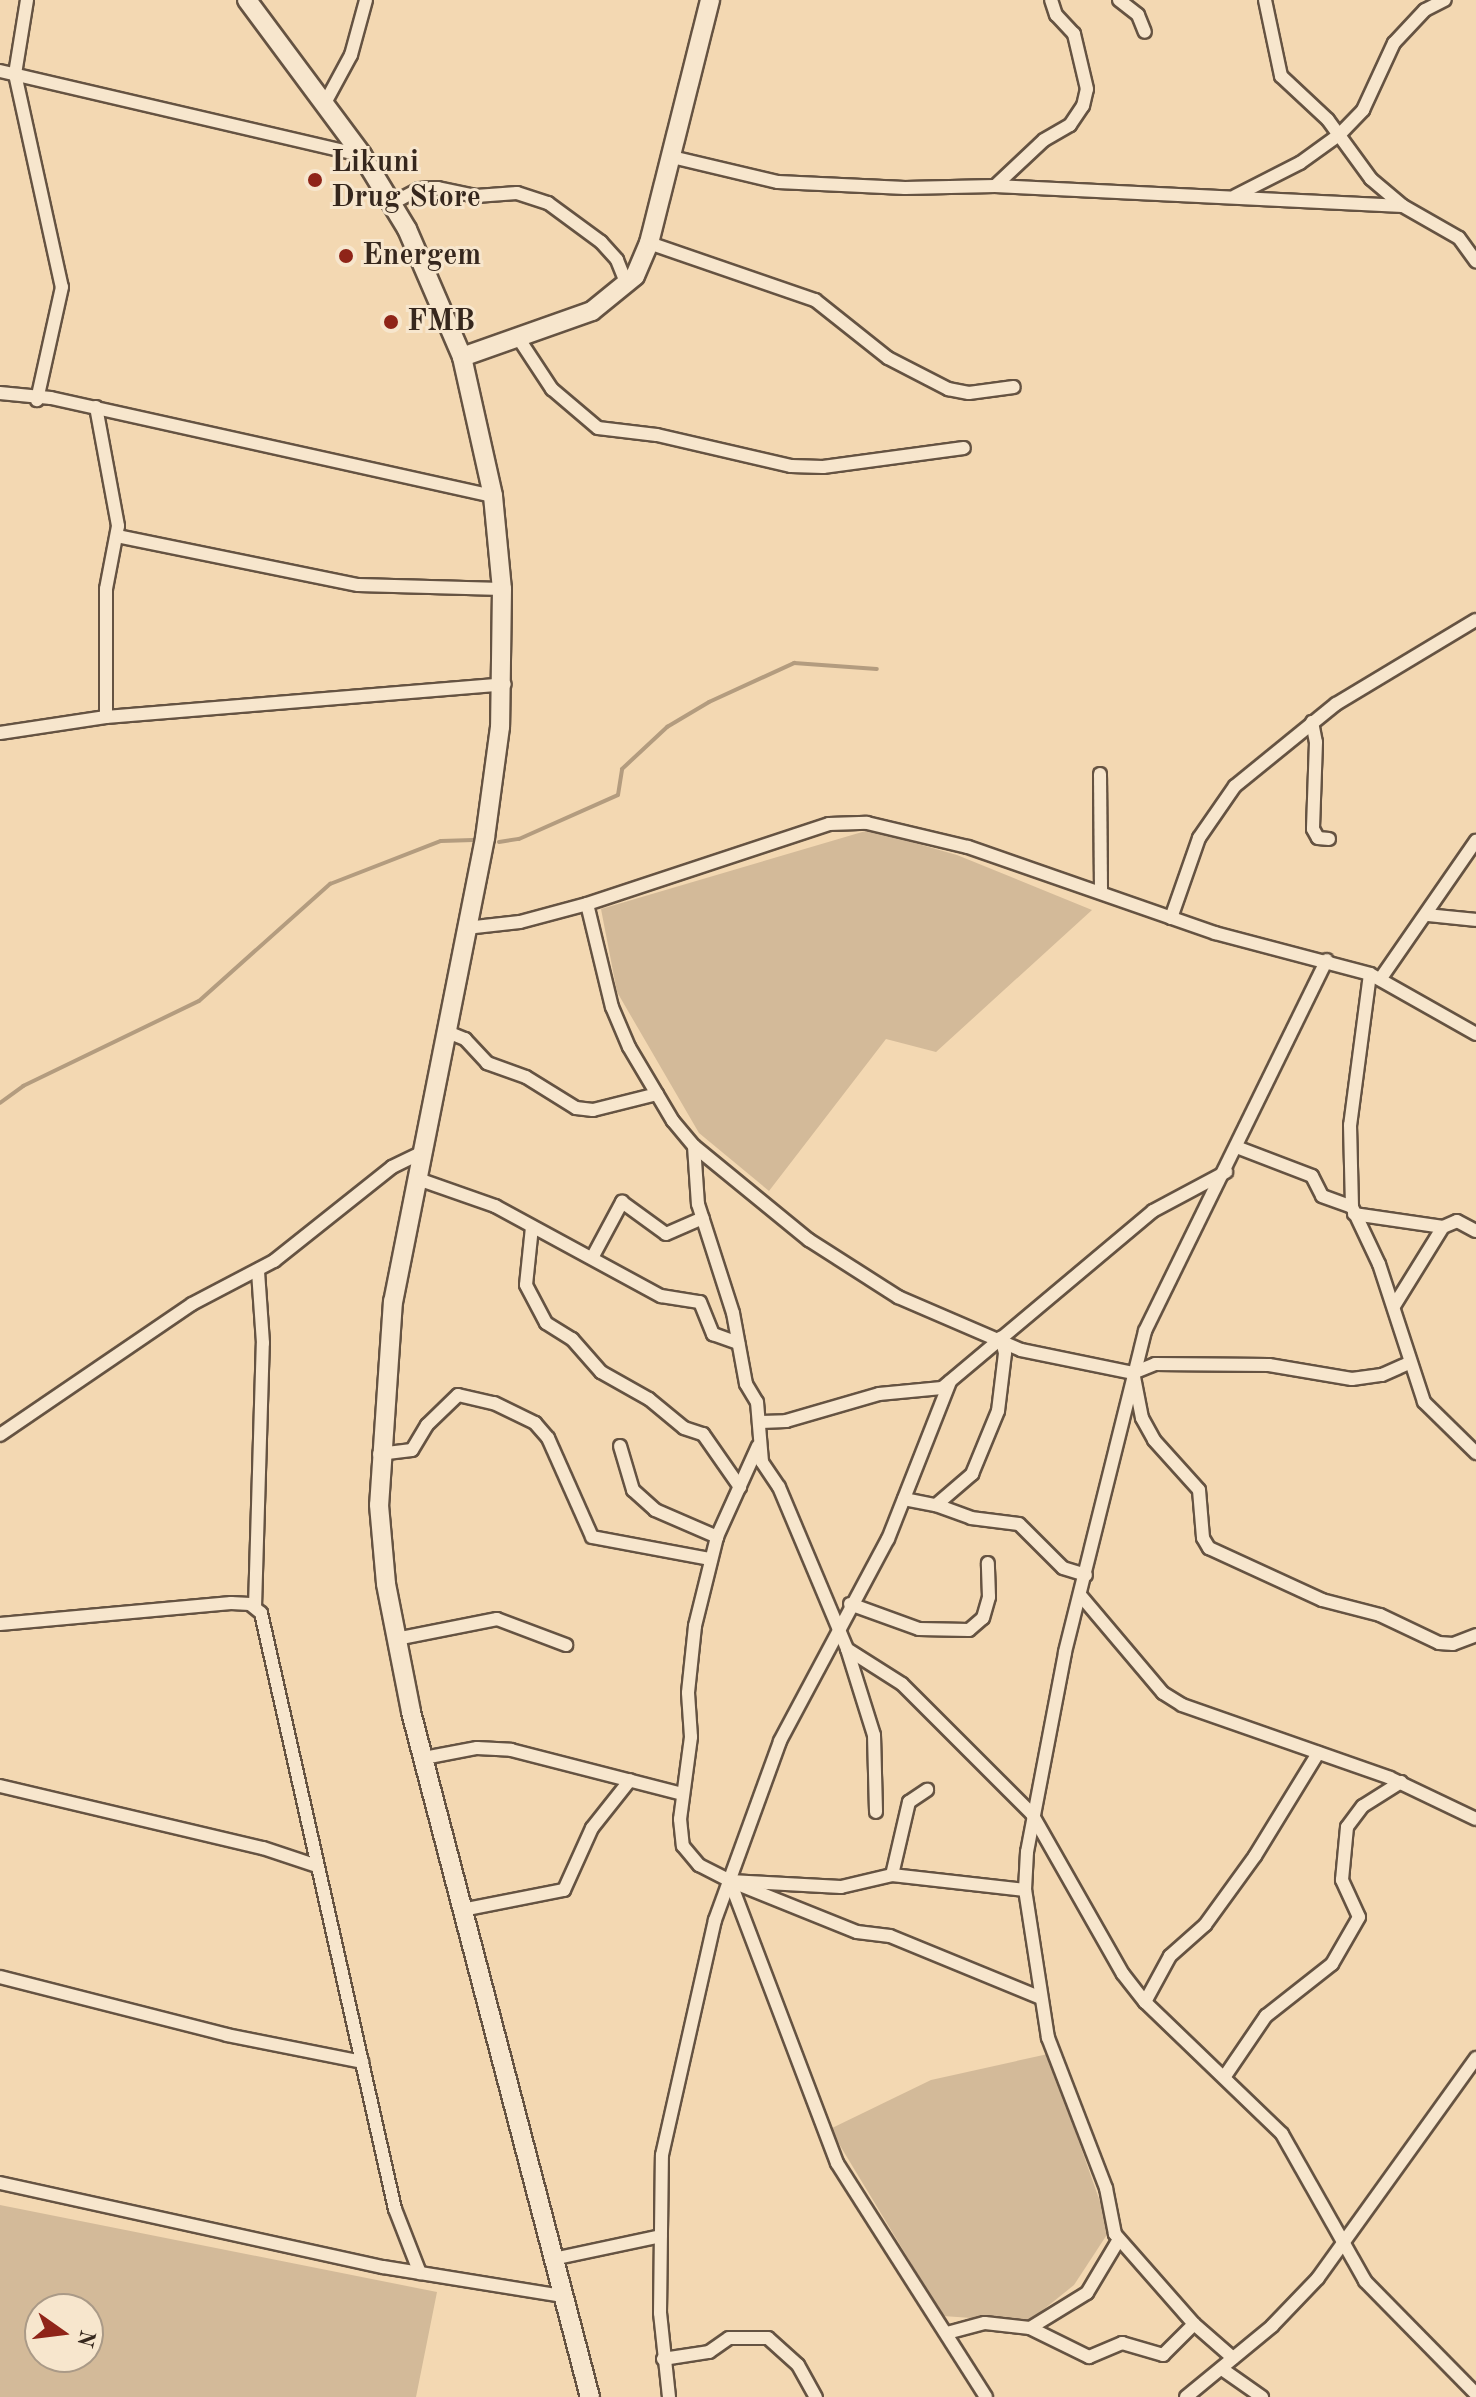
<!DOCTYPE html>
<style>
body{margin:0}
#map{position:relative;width:1476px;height:2397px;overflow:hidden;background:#f3d8b2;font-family:"Old Standard TT",serif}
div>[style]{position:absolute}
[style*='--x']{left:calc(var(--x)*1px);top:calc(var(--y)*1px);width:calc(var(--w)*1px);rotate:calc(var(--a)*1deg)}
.green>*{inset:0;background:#d3ba99}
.stream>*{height:4px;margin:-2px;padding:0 2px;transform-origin:2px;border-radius:2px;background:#b39c7f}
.roads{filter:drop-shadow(2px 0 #655342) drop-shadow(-2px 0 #655342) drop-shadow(0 2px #655342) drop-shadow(0 -2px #655342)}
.street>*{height:12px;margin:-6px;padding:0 6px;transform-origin:6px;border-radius:6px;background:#f7e6cd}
.secondary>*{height:18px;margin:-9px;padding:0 9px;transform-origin:9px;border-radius:9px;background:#f7e6cd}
.dots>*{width:22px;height:22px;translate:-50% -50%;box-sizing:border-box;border:4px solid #f7e6cd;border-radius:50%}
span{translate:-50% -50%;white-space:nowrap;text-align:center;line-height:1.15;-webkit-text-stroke:6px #f7e6cd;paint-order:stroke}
.poi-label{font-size:30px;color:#36271d;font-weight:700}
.left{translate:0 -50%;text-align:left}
.north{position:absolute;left:24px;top:2293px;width:80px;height:80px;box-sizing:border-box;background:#f7e6cd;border:2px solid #aa9a87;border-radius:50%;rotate:104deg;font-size:22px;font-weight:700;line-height:32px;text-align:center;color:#36271d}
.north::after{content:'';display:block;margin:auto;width:28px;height:36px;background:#8f2418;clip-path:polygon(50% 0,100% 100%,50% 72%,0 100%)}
</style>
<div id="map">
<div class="green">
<div style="clip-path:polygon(869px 830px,957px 855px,1092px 910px,936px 1052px,886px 1039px,769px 1191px,699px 1133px,617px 992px,601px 909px)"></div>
<div style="clip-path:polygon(1048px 2054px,1110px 2230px,1074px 2285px,1028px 2322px,943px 2316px,830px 2129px,931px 2080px)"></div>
<div style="clip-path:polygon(evenodd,0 2205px,437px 2292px,416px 2397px,0 2397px,0 2205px,40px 2309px,88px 2309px,88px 2357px,40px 2357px,40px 2309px)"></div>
</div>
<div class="stream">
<div style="--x:499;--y:842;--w:20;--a:-9"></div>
<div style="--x:519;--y:839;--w:108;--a:-24"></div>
<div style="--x:618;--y:795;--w:26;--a:-81"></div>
<div style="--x:622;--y:769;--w:62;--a:-43"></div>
<div style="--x:667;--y:727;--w:49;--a:-30.8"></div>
<div style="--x:709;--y:702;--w:94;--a:-24.6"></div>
<div style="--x:794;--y:663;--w:83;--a:4.1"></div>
<div style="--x:0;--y:1103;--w:29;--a:-36"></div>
<div style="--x:23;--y:1086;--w:195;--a:-25.8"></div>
<div style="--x:199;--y:1001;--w:176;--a:-41.8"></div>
<div style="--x:330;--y:884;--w:119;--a:-21.2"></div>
<div style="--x:441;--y:841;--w:32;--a:-2"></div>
</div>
<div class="roads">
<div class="street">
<div style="--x:27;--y:0;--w:75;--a:99.2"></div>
<div style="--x:15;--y:74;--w:218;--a:77.6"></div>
<div style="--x:62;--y:287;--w:116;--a:102.5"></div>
<div style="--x:1119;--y:0;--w:24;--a:38"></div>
<div style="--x:1138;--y:15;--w:18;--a:68"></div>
<div style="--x:1265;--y:0;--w:78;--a:78.1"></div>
<div style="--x:1281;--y:76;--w:64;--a:43.1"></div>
<div style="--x:1328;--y:120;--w:73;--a:53.9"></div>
<div style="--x:1371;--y:179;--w:42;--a:40.2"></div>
<div style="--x:0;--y:71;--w:372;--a:13.1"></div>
<div style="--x:325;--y:103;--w:55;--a:-61.6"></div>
<div style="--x:351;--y:55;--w:57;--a:-74.7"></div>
<div style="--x:672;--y:157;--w:109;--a:13.3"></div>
<div style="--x:778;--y:182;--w:127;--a:2.7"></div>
<div style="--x:905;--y:188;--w:90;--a:-1.3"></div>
<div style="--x:995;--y:186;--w:408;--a:2.8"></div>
<div style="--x:1403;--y:206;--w:64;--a:29.7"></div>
<div style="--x:1459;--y:238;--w:29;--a:54"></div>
<div style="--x:995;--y:186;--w:67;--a:-43.2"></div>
<div style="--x:1044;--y:140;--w:30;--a:-30"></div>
<div style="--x:1070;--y:125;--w:23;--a:-56"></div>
<div style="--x:1083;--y:106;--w:17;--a:-77"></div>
<div style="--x:1087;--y:89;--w:57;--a:-103.3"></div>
<div style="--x:1074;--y:34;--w:26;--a:-133"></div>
<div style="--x:1056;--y:15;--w:16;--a:-108"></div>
<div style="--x:1235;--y:196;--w:73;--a:-26.9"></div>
<div style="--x:1300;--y:163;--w:48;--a:-35.7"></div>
<div style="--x:1339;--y:135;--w:35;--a:-46"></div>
<div style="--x:1363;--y:110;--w:74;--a:-65.2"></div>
<div style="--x:1394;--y:43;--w:45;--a:-46.8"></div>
<div style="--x:1425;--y:10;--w:22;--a:-27"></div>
<div style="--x:391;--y:204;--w:32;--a:-28"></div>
<div style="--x:419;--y:189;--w:19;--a:-3"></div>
<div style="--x:438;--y:188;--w:39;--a:12"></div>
<div style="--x:476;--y:196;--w:41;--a:-4.2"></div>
<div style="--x:517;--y:193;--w:33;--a:18"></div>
<div style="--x:548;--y:203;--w:66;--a:36.3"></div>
<div style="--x:601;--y:242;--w:24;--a:48"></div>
<div style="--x:617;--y:260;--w:27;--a:68"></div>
<div style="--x:649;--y:243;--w:176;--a:19"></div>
<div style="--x:815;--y:300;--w:93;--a:38.5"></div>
<div style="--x:888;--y:358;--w:68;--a:27.3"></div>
<div style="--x:948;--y:389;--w:21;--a:11"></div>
<div style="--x:969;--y:393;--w:45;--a:-7.6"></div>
<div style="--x:517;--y:336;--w:64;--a:56.6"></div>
<div style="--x:552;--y:389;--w:60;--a:40.3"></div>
<div style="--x:598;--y:428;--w:59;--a:6.8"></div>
<div style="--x:657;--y:435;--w:138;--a:13"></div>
<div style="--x:791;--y:466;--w:32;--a:2"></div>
<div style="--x:823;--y:467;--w:142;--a:-7.7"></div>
<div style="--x:0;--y:393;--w:51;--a:5.6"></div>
<div style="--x:51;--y:398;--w:453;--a:12.5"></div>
<div style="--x:96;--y:407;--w:121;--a:79.5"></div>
<div style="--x:118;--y:526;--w:64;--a:100.8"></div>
<div style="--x:106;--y:589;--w:128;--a:90"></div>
<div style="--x:117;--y:536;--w:246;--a:11.5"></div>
<div style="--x:358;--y:585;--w:144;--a:1.6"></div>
<div style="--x:1312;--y:722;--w:20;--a:79"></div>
<div style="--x:1316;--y:742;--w:87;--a:92"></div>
<div style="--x:1313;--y:829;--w:10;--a:61"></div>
<div style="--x:1318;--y:838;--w:11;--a:5"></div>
<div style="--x:0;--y:733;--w:107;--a:-8.6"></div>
<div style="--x:106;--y:717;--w:400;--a:-4.7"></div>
<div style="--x:1100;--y:774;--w:118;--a:89.5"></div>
<div style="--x:587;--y:904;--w:106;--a:76.4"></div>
<div style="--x:612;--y:1007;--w:43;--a:67"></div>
<div style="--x:629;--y:1047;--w:86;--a:59.3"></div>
<div style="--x:673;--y:1121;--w:33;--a:50"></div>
<div style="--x:694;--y:1146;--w:149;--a:39.3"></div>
<div style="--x:809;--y:1240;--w:106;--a:32.6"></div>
<div style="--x:898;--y:1297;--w:134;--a:23.3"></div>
<div style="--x:1021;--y:1350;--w:114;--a:11.6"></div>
<div style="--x:1133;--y:1373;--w:24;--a:-22"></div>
<div style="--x:1155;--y:1364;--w:114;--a:0.5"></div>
<div style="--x:1269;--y:1365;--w:84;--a:9.6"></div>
<div style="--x:1352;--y:1379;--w:30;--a:-8"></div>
<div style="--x:1382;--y:1375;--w:30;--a:-24"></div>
<div style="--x:1427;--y:915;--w:49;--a:5.8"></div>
<div style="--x:1171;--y:918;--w:85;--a:-70.7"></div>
<div style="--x:1199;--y:838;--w:63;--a:-55.3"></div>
<div style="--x:1235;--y:786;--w:130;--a:-39.1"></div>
<div style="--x:1336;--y:704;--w:163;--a:-31"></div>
<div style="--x:466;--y:928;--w:54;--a:-6.3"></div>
<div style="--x:520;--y:922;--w:69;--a:-15"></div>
<div style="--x:587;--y:904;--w:255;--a:-18.3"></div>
<div style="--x:829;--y:824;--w:38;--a:-2"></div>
<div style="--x:867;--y:823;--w:104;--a:13.4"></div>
<div style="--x:968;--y:847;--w:262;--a:19.2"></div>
<div style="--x:1215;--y:933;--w:160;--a:14.8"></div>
<div style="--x:1370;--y:974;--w:122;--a:29.5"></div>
<div style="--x:1370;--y:974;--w:152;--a:97.5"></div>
<div style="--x:1350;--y:1125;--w:82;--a:88.6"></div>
<div style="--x:1352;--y:1207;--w:63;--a:64.7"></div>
<div style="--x:1379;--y:1264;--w:145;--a:71.9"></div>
<div style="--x:1424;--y:1402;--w:73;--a:44.4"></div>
<div style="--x:1381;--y:978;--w:167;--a:-55.3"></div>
<div style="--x:445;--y:1031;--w:22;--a:22"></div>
<div style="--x:465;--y:1039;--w:33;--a:47"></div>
<div style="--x:487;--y:1063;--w:41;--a:19.7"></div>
<div style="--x:526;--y:1077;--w:59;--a:31.8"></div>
<div style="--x:576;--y:1108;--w:17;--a:7"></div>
<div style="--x:593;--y:1110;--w:66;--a:-14"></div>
<div style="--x:694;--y:1146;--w:58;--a:86.1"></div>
<div style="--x:698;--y:1204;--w:114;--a:72.2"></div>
<div style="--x:733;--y:1313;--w:72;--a:79.6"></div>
<div style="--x:746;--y:1384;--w:21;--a:59"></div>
<div style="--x:757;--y:1402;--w:60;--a:85.2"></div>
<div style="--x:762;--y:1462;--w:30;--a:56"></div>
<div style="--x:779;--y:1487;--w:176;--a:67.2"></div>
<div style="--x:847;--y:1649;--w:65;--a:32.5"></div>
<div style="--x:902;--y:1684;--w:184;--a:45"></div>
<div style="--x:1032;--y:1814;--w:184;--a:60.4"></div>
<div style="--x:1123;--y:1974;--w:36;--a:52"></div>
<div style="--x:1145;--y:2002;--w:190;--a:43.9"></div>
<div style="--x:1282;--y:2134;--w:169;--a:60.5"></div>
<div style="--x:1365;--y:2281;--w:158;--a:45.5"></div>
<div style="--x:1239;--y:1148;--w:78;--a:21"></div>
<div style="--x:1312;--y:1176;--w:22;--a:63"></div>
<div style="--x:1322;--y:1196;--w:32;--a:20"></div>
<div style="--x:418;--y:1179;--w:82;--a:19.3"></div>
<div style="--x:495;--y:1206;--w:189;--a:28.5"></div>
<div style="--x:661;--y:1296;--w:39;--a:9"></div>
<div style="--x:700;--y:1302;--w:35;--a:68"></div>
<div style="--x:713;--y:1334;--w:27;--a:20"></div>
<div style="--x:1354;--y:1214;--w:90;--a:8.3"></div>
<div style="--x:532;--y:1227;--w:58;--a:95.9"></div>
<div style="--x:526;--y:1285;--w:43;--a:62.2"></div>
<div style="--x:546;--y:1323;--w:31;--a:32"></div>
<div style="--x:572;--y:1339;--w:44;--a:48.7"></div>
<div style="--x:601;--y:1372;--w:55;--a:29.4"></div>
<div style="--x:649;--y:1399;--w:45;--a:39.6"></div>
<div style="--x:684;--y:1428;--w:20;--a:18"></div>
<div style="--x:703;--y:1434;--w:65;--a:55.1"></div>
<div style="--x:592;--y:1258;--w:64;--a:-61.8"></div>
<div style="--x:622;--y:1202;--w:54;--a:36"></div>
<div style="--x:666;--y:1234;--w:40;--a:-23.4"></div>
<div style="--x:1394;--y:1306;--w:93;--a:-58.2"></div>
<div style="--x:1443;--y:1227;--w:15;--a:-23"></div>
<div style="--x:1457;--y:1221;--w:21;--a:28"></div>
<div style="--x:1134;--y:1377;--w:42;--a:79"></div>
<div style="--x:1142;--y:1418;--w:25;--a:61"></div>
<div style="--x:1154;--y:1440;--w:67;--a:48"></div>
<div style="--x:1199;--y:1490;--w:48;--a:85.2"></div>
<div style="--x:1203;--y:1538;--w:12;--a:59"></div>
<div style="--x:1209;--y:1548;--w:124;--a:24.7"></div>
<div style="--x:1322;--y:1600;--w:60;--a:14.5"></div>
<div style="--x:1380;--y:1615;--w:65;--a:25.4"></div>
<div style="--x:1439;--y:1643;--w:14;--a:4"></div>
<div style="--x:1453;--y:1644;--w:25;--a:-21"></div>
<div style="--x:761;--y:1422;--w:25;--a:-2"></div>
<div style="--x:786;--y:1421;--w:97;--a:-16.2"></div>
<div style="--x:879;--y:1394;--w:63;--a:-5.4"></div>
<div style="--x:942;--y:1388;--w:275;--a:-40"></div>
<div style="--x:1153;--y:1211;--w:83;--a:-28.1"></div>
<div style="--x:0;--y:1435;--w:232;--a:-34.3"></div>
<div style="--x:192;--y:1304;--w:93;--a:-27.7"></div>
<div style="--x:274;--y:1261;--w:151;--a:-38.5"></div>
<div style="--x:392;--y:1167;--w:34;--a:-26"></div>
<div style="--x:620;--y:1446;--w:46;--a:73.5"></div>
<div style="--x:633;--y:1490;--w:30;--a:42"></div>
<div style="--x:655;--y:1510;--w:68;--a:23.5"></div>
<div style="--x:758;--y:1446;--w:100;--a:114.3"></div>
<div style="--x:717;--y:1537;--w:92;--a:103.9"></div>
<div style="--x:695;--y:1626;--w:67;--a:96"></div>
<div style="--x:688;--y:1693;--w:44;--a:86.1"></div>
<div style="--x:691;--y:1737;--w:83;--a:97.6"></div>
<div style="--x:680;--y:1819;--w:27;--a:84"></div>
<div style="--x:683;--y:1846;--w:25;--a:50"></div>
<div style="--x:699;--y:1865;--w:35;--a:27"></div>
<div style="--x:730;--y:1881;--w:137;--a:21.9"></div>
<div style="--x:857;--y:1932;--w:33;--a:7"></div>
<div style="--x:890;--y:1936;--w:161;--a:22.3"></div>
<div style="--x:379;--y:1454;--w:33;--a:-7"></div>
<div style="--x:412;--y:1450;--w:29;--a:-59"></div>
<div style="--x:427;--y:1425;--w:43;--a:-44.1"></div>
<div style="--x:458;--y:1395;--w:37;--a:13"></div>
<div style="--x:494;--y:1403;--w:46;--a:26"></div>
<div style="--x:535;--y:1423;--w:20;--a:49"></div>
<div style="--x:548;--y:1438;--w:108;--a:66"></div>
<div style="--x:592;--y:1537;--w:120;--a:10.6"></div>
<div style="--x:904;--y:1499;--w:33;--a:11"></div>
<div style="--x:936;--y:1505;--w:48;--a:-40.7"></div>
<div style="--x:972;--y:1474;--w:68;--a:-67.6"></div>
<div style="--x:998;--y:1411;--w:58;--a:-83.1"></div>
<div style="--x:1005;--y:1353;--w:16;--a:-105"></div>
<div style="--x:936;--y:1505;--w:37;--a:20"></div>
<div style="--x:971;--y:1518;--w:48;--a:7.1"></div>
<div style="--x:1019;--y:1524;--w:62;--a:45"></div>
<div style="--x:1063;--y:1568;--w:24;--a:17"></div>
<div style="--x:1081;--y:1596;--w:127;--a:49.8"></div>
<div style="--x:1163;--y:1693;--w:22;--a:32"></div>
<div style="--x:1182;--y:1705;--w:220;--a:19.3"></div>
<div style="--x:1390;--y:1778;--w:95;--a:25.5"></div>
<div style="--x:850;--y:1604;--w:73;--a:19.9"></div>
<div style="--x:919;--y:1629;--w:50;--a:1.1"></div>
<div style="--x:969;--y:1630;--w:18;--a:-41"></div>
<div style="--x:983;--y:1618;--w:22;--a:-74"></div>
<div style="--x:989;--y:1597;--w:34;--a:-92"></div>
<div style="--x:255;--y:1607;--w:264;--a:-88.3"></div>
<div style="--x:263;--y:1343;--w:72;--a:-94"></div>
<div style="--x:0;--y:1624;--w:232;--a:-5.2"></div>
<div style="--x:231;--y:1603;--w:19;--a:3"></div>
<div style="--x:250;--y:1604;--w:14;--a:39"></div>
<div style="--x:261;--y:1613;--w:611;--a:77.33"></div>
<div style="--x:395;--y:2209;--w:69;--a:68.7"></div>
<div style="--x:396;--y:1639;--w:103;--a:-11.2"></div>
<div style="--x:497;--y:1619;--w:74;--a:20.6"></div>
<div style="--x:847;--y:1649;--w:90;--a:72.6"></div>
<div style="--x:874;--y:1735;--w:77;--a:88.5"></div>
<div style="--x:424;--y:1758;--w:54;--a:-10.7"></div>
<div style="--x:477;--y:1748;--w:34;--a:3"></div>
<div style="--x:511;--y:1750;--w:177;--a:14.4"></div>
<div style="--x:0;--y:1786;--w:270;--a:13.3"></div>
<div style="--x:263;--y:1848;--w:57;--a:18.4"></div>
<div style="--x:892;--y:1875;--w:75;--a:-76.9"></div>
<div style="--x:909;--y:1802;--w:22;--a:-34"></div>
<div style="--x:462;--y:1910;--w:104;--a:-11.1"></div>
<div style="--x:564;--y:1890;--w:68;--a:-65.7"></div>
<div style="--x:592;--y:1828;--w:61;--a:-51.6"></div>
<div style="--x:0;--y:1977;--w:234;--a:14.3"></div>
<div style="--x:227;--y:2035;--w:138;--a:11.3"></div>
<div style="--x:1145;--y:2002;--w:52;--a:-61.5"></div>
<div style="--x:1170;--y:1956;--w:47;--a:-41.5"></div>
<div style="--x:1205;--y:1925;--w:85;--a:-54.1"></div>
<div style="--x:1255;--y:1856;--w:121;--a:-58.5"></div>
<div style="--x:1225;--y:2076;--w:73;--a:-55.7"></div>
<div style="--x:1266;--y:2016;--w:84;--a:-38.2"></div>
<div style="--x:1332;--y:1964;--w:54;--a:-60.1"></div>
<div style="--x:1359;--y:1917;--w:41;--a:-114.7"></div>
<div style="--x:1342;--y:1880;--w:53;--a:-84.6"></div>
<div style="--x:1347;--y:1827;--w:26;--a:-53"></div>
<div style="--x:1363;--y:1806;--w:45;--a:-32.3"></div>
<div style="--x:0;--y:2183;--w:392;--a:12.4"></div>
<div style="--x:383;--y:2267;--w:181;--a:9.2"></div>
<div style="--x:553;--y:2259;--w:110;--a:-12"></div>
<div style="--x:1030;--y:2328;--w:66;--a:26.2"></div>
<div style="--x:1089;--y:2357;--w:36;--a:-23"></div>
<div style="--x:1122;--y:2343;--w:43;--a:16.3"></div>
<div style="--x:1163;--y:2355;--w:44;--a:-45"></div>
<div style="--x:947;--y:2333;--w:39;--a:-15"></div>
<div style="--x:985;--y:2323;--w:45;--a:6.3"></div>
<div style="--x:1030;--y:2328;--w:67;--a:-31.6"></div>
<div style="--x:1087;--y:2293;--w:61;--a:-59.2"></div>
<div style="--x:1233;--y:2358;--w:52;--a:-138.9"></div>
<div style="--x:1194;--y:2324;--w:120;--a:-131.3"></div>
<div style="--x:1115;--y:2234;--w:47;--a:-101.1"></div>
<div style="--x:1106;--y:2188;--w:161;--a:-111.1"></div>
<div style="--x:1048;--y:2038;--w:150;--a:-98.8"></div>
<div style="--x:1025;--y:1890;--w:38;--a:-87"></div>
<div style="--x:1027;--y:1852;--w:204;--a:-79.2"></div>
<div style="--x:1065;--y:1652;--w:331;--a:-76"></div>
<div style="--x:1145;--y:1331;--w:413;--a:-63.9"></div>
<div style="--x:663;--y:2359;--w:47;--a:-8.7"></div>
<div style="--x:709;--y:2352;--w:24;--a:-35"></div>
<div style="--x:729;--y:2338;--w:39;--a:0"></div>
<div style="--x:768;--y:2338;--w:40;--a:42"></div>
<div style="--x:798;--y:2365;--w:37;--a:61"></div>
<div style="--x:1222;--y:2369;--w:49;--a:35"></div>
<div style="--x:669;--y:2397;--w:84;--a:-96.1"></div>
<div style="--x:660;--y:2313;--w:158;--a:-89.3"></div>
<div style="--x:662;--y:2155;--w:241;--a:-77.3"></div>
<div style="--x:715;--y:1920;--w:190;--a:-70"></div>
<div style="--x:780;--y:1741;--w:229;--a:-61.9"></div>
<div style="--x:888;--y:1539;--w:169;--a:-68.5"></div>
<div style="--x:986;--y:2397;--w:277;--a:-122.5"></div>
<div style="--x:837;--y:2163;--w:302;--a:-110.8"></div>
<div style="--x:730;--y:1881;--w:111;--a:3.1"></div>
<div style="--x:841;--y:1887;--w:52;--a:-13.2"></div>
<div style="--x:892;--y:1875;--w:134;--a:6.4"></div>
<div style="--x:1186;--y:2397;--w:112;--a:-39.5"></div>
<div style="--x:1272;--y:2326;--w:66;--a:-46.2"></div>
<div style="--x:1318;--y:2278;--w:271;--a:-54.3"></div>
</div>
<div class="secondary">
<div style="--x:247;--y:0;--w:193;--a:53.4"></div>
<div style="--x:362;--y:155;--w:87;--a:58.7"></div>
<div style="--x:407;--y:229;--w:139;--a:66.7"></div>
<div style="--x:462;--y:357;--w:142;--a:77.4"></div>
<div style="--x:493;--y:496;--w:93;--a:84.5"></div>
<div style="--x:502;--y:589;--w:138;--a:90.8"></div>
<div style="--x:500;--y:727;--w:112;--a:97.7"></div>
<div style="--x:485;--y:838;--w:472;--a:101.2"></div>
<div style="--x:393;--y:1301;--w:204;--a:93.9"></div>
<div style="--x:379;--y:1505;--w:79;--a:84.9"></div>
<div style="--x:386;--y:1584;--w:130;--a:78.9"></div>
<div style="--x:411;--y:1712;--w:708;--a:75.36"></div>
<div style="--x:462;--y:357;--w:138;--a:-19.5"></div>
<div style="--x:592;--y:311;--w:55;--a:-39.1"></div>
<div style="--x:635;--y:276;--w:36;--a:-67"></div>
<div style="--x:649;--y:243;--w:251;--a:-75.9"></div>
</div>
</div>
<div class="dots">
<div style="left:315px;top:180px;background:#8f2418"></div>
<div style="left:346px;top:256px;background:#8f2418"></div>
<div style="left:391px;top:322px;background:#8f2418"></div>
</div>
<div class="poi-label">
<span class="left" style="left:331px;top:180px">Likuni<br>Drug Store</span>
<span class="left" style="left:362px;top:256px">Energem</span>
<span class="left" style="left:407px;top:322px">FMB</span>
</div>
<div class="north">N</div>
</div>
